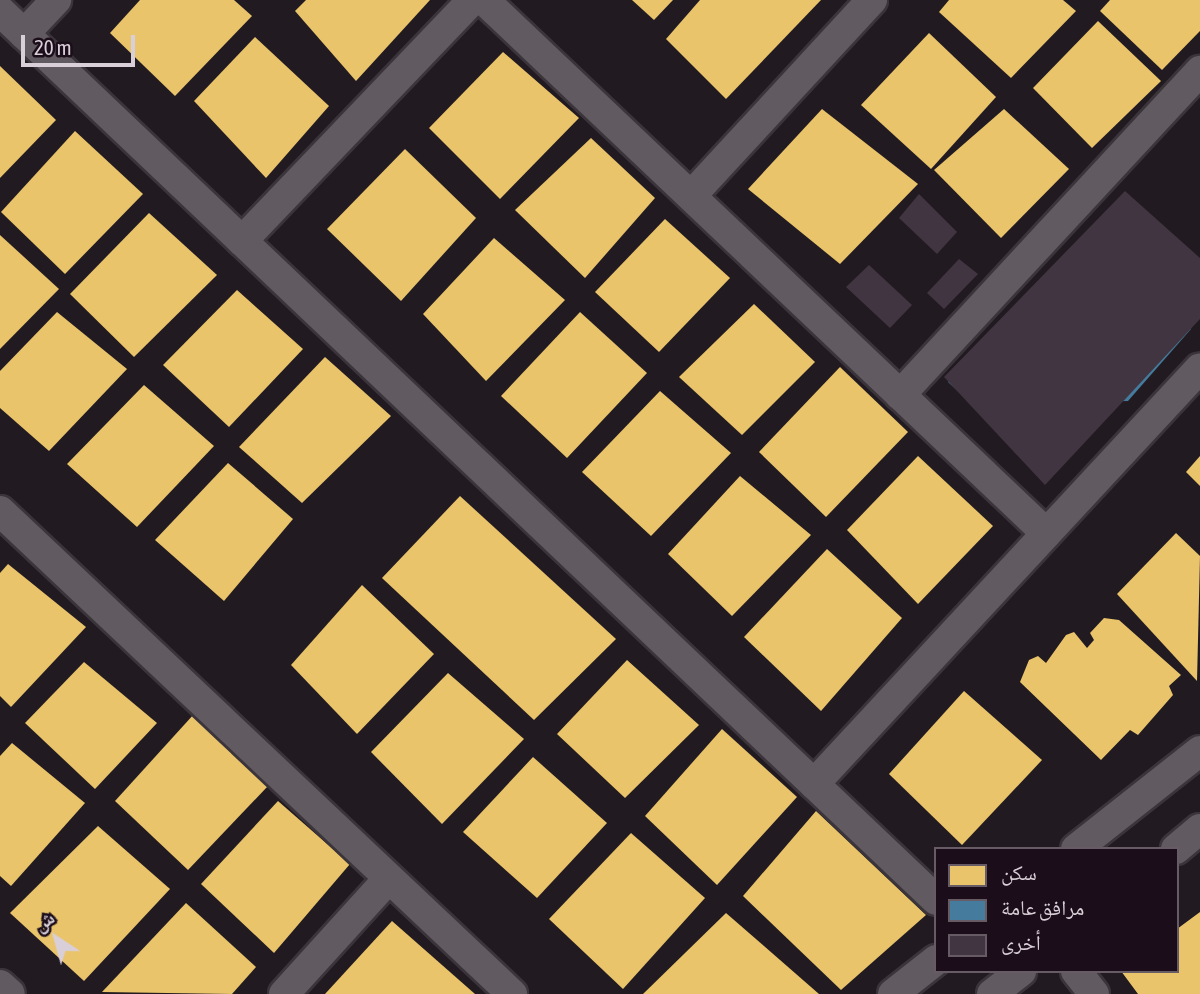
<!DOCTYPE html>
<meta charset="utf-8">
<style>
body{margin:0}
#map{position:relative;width:1200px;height:994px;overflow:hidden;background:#211a21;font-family:"Asap Condensed","Noto Naskh Arabic",sans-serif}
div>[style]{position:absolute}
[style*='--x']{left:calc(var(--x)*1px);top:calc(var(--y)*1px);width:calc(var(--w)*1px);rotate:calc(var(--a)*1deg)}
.homes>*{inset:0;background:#e9c46a}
.public>*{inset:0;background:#457b9d}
.round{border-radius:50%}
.building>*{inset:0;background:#413541}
.roads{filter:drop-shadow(2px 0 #3b353b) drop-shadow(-2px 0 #3b353b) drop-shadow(0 2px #3b353b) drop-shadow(0 -2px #3b353b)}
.street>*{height:30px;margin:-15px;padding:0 15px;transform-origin:15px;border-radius:15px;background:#615b61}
span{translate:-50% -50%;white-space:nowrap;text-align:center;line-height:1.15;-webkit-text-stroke:7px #1b0e1a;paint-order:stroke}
.legend{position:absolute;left:934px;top:847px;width:245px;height:126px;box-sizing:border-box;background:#1b0e1a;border:2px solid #675b66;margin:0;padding:9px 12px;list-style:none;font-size:21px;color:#d9cfd8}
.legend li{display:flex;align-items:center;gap:14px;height:35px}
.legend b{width:35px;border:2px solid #675b66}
.north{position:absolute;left:21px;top:903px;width:70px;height:70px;-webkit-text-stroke:5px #1b0e1a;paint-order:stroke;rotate:324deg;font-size:19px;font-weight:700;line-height:28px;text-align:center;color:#d9cfd8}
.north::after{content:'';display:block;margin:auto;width:24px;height:32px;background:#d9cfd8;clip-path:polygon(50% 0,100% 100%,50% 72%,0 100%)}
.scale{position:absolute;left:21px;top:35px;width:114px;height:32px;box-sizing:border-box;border:4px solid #d9cfd8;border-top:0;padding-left:9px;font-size:21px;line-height:24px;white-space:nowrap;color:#d9cfd8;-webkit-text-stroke:5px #1b0e1a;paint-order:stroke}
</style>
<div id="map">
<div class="homes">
<div style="clip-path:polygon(140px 0,234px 0,252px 16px,175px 96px,110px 33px)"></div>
<div style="clip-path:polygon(306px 0,430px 0,356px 81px,295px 11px)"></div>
<div style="clip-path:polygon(632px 0,673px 0,654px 20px)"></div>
<div style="clip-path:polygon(700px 0,821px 0,726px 99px,666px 39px)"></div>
<div style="clip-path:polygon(949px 0,1063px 0,1076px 11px,1011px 78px,939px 12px)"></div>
<div style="clip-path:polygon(1110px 0,1200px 0,1200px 31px,1162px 70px,1100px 11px)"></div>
<div style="clip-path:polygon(1098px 21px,1161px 81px,1092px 148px,1033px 88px)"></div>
<div style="clip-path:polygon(929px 33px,996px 97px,931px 169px,861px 105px)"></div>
<div style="clip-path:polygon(255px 37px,329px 106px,266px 178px,194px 101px)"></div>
<div style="clip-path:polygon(503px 52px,579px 118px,500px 199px,429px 128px)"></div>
<div style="clip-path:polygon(0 66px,56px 120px,0 178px)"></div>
<div style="clip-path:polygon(822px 109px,918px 184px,840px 264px,748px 189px)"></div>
<div style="clip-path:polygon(1004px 109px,1069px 169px,1001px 238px,934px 170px)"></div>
<div style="clip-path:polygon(75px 131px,143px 194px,65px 274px,1px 212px)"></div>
<div style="clip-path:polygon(591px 138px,655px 198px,585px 278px,515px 210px)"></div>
<div style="clip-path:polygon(405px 149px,476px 218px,401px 301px,327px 229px)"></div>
<div style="clip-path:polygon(149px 213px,217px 275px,134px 357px,70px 294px)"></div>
<div style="clip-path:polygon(665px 219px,730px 278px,659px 352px,595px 292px)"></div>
<div style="clip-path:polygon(0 235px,59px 289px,0 349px)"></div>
<div style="clip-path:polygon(494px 238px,565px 300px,486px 381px,423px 314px)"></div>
<div style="clip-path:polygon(237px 290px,303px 349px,229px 427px,163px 365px)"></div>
<div style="clip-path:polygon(754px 304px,815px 362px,742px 435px,679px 377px)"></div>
<div style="clip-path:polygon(57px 312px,127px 369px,49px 451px,0 408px,0 371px)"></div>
<div style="clip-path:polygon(580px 312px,647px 373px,567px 458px,501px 396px)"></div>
<div style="clip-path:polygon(325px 357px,391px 416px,302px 503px,239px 447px)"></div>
<div style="clip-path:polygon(840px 367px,908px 432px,826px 517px,759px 452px)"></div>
<div style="clip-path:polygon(144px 385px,214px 446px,137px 527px,67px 464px)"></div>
<div style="clip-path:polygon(660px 391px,731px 453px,651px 536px,582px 472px)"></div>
<div style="clip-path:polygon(918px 456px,993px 526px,918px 604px,847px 530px)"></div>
<div style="clip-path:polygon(1200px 456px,1200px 486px,1186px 472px)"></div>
<div style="clip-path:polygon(228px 463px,293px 519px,224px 601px,155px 540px)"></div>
<div style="clip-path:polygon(740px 476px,811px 535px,732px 616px,668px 554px)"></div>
<div style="clip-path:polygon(460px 496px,616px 639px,534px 720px,382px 578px)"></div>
<div style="clip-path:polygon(1176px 533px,1200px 556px,1197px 681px,1117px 594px)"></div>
<div style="clip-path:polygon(827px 549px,902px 618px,821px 711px,744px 637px)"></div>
<div style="clip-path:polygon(8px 564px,86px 627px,11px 707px,0 696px,0 573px)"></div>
<div style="clip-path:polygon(362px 585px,434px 654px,357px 734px,291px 665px)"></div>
<div style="clip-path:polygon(1104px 618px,1119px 620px,1181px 675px,1169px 686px,1173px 695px,1138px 735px,1130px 730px,1101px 760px,1020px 682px,1029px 660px,1038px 656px,1046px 663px,1066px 635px,1074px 632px,1087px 648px,1094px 640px,1090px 633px)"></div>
<div style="clip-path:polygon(627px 660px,699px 725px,625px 798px,557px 734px)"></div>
<div style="clip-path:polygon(84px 662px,157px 723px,95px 789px,25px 723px)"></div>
<div style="clip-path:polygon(448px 673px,524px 739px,442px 824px,371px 752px)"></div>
<div style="clip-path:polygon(964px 691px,1042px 760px,962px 845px,889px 774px)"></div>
<div style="clip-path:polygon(194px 714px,268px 786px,188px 870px,115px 801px)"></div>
<div style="clip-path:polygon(722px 729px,797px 797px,717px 885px,645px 816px)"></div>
<div style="clip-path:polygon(12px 743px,85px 803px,11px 886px,0 876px,0 756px)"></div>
<div style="clip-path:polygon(533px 757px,607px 823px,537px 898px,463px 832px)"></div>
<div style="clip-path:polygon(278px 801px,350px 864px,274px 953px,201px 884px)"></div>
<div style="clip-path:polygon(816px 811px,926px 915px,841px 990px,743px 896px)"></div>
<div style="clip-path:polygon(98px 826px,170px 889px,84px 981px,10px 913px)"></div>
<div style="clip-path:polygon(631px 833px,705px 898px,623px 989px,549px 919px)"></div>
<div style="clip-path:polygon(186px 903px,256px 967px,232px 994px,102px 992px)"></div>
<div style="clip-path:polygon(1200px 912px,1200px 994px,1138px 994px,1121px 971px,1177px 971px,1177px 929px)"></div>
<div style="clip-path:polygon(726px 913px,819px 994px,643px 994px)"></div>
<div style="clip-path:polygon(392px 921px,475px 994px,325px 994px)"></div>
</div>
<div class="public">
<div class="round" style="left:1105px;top:214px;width:42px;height:42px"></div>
<div style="clip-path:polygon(1156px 257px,1191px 329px,1128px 401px,1035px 404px,994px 335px,1065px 263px)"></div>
<div style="clip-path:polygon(987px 347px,1016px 409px,998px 428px,948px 382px)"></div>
</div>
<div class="building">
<div style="clip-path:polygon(1125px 191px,1200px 258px,1200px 319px,1045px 485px,944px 377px)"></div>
<div style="clip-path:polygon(919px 194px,957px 232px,937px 254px,899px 218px)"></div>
<div style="clip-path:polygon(959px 259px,978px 274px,944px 309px,927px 293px)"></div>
<div style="clip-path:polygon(869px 265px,912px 305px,890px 328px,846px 287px)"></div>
</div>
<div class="roads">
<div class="street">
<div style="--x:484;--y:0;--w:775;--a:43.48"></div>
<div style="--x:0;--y:11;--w:1291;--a:43.52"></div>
<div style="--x:24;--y:34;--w:47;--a:-46.7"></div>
<div style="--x:691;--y:196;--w:267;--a:-47.3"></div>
<div style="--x:242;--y:241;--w:333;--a:-46.3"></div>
<div style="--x:900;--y:395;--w:442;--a:-47.2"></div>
<div style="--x:0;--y:511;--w:704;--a:43.33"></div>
<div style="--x:814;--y:784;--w:567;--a:-47.14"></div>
<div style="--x:1076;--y:849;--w:158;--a:-38.3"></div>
<div style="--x:1176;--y:849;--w:31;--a:-40"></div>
<div style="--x:1076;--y:971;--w:29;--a:52"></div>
<div style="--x:0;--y:985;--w:13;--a:42"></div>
<div style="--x:284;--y:994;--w:156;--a:-47.8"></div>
<div style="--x:893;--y:994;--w:55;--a:-38.3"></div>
<div style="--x:992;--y:994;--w:37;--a:-38"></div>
</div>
</div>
<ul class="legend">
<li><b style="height:19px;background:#e9c46a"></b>سكن</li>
<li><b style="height:19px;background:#457b9d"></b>مرافق عامة</li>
<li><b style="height:19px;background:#413541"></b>أخرى</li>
</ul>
<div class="north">ش</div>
<div class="scale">20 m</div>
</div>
